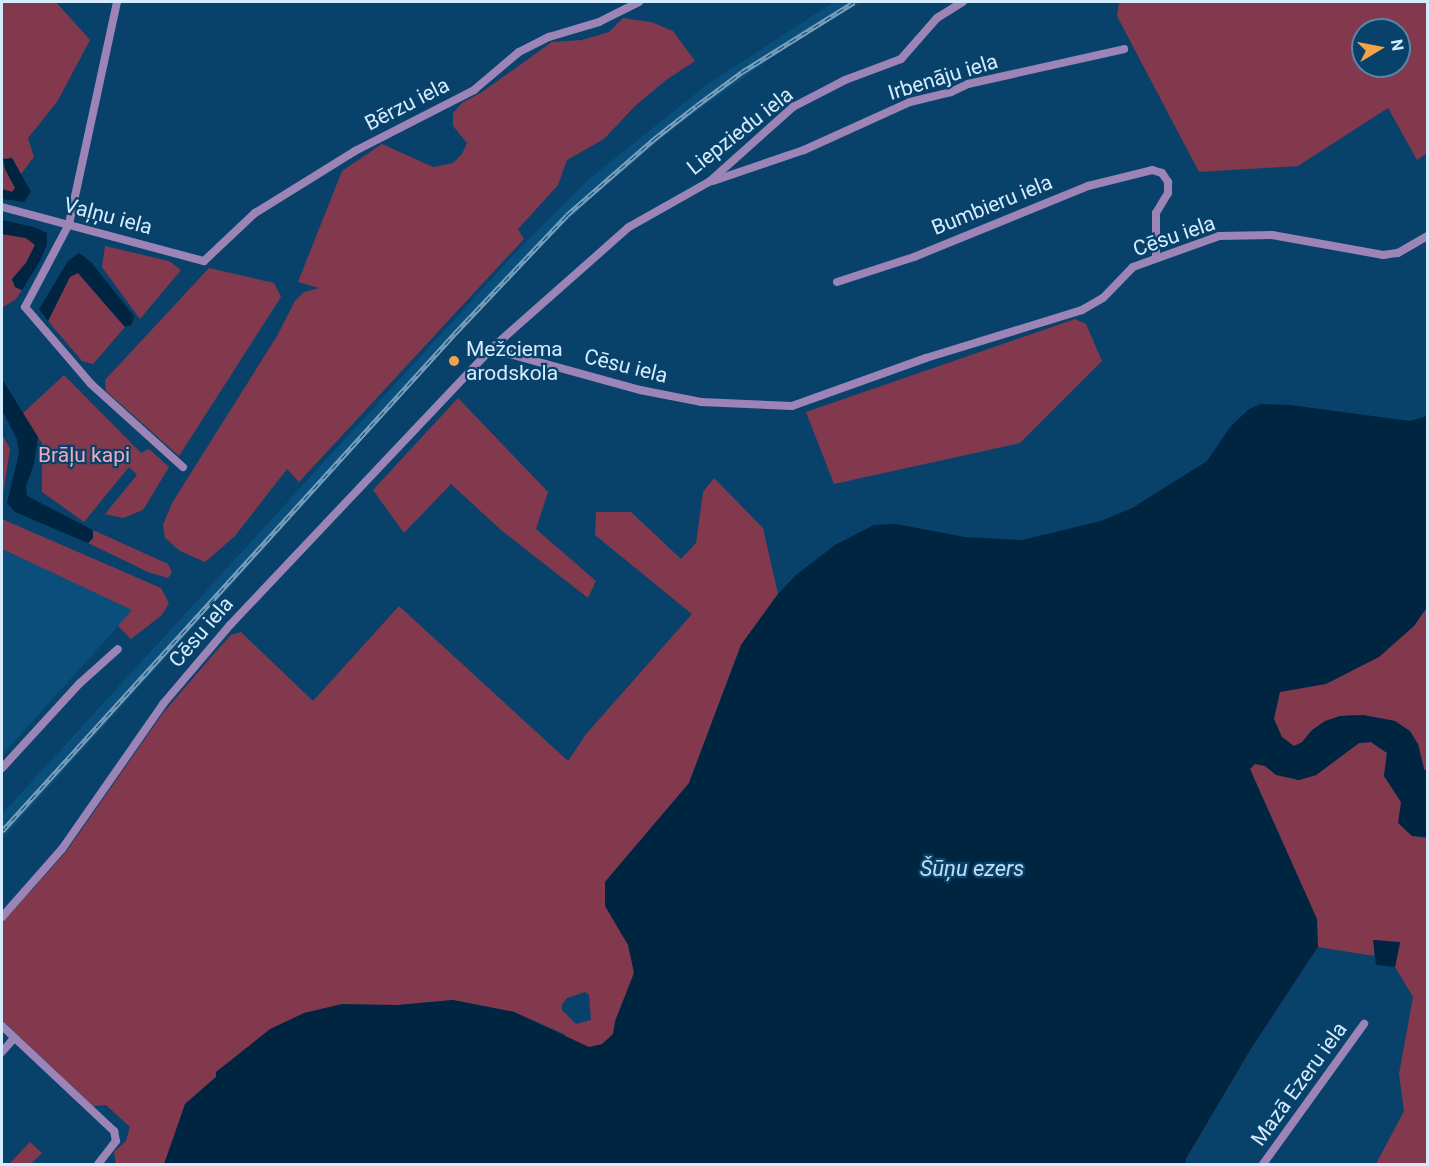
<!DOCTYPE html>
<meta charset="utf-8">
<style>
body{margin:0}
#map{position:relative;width:1429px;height:1166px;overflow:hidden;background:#08426b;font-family:Roboto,sans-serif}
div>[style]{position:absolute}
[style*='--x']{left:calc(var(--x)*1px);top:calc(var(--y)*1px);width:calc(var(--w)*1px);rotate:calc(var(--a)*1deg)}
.built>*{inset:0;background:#0a4e7b}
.green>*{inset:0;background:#83394d}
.water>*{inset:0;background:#002541}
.minor>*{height:8px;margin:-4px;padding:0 4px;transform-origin:4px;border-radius:4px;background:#9c85b6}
.rail>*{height:4.5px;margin-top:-2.25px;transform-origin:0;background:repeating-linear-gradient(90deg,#08426b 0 7px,#7aa0bd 0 14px);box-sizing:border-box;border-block:2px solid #7aa0bd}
.dots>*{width:16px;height:16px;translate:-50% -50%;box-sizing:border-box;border:3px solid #08426b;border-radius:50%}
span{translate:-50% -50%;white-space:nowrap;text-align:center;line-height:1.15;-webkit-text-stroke:4.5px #08426b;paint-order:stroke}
.street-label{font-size:21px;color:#d5ebfe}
.poi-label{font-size:21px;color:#d5ebfe}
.left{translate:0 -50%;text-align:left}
.park-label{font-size:21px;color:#efacba}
.water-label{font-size:22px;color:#c4ddf2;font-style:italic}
.frame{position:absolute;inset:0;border:3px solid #d5ebfe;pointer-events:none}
.north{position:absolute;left:1351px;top:18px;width:60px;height:60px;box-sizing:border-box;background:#08426b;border:2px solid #5a86a6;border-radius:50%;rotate:80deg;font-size:16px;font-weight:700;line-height:24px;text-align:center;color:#d5ebfe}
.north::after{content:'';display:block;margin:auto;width:21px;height:27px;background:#f5a346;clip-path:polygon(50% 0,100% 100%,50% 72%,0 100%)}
</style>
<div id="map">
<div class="built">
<div style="clip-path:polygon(834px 2px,862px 2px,787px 47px,676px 126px,588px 201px,529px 258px,483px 306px,2px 839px,2px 814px,519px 249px,589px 179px,708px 84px)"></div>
<div style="clip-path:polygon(2px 549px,133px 610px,2px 755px)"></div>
</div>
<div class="green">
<div style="clip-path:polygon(2px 2px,56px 2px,90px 40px,57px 102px,28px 138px,34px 157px,21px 174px,12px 158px,5px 169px,15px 188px,12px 192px,2px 189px)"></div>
<div style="clip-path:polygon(evenodd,1119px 2px,1427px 2px,1427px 153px,1417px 160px,1388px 108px,1298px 166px,1199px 172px,1117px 16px,1119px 2px,1363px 30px,1399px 30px,1399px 66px,1363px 66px,1363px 30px)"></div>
<div style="clip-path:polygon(623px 18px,651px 22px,673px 31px,695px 61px,666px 80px,635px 106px,604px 139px,567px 160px,558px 185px,518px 229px,524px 239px,299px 482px,287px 469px,235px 536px,205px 562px,180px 551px,165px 538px,163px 525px,172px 503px,277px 336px,295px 301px,304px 292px,319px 288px,298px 282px,342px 171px,382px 144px,433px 167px,453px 163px,462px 154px,467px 143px,453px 126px,453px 113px,462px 103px,482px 92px,552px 42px,582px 40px,609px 32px)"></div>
<div style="clip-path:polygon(2px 234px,26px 238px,35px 245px,26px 263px,12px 279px,15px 287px,22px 290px,16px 299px,2px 308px)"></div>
<div style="clip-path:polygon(105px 246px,169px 261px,181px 270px,140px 319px,102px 267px)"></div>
<div style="clip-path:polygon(209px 268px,274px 283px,281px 297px,179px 456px,106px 391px,105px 380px)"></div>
<div style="clip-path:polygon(78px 273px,125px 327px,93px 364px,82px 361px,48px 321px,70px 276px)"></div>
<div style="clip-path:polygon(1075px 319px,1086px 324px,1102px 361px,1020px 443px,834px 484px,806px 412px)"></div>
<div style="clip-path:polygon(64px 375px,141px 453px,149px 449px,169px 467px,143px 510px,123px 518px,105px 514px,137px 475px,129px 467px,84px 522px,42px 492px,42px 443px,22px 414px)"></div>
<div style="clip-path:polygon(458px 398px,548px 492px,536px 529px,596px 581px,588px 598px,501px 530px,451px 484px,404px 533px,373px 490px)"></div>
<div style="clip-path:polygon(2px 434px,10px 449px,2px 502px)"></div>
<div style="clip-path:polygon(evenodd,714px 478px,763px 528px,778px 594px,741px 645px,689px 783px,605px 882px,626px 916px,634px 973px,623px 1003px,619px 1042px,577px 1050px,564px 1034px,514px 1012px,453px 1000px,398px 1005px,216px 1072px,216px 1077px,185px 1104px,178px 1164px,116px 1164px,114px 1152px,126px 1141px,130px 1127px,106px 1105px,93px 1106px,2px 1020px,2px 923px,66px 852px,163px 713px,212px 656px,231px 635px,241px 632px,313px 701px,399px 606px,568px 761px,587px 733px,692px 614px,595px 535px,596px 512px,631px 512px,681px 559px,696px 543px,703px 492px,714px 478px,585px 992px,589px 995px,591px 1020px,576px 1024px,562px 1010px,562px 1005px,567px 998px,585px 992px)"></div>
<div style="clip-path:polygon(2px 519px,161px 588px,169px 603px,162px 615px,131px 639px,118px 626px,132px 610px,2px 549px)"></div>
<div style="clip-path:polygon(93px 530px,168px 564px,172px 572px,168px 578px,148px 572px,88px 543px,93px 538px)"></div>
<div style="clip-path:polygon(1427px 607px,1427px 772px,1424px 769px,1418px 744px,1395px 721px,1363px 715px,1340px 716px,1287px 777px,1299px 780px,1316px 775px,1359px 743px,1371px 742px,1387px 753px,1384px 776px,1401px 802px,1412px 836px,1427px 838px,1427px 1164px,1376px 1164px,1404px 1111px,1399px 1074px,1413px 997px,1395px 967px,1400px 943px,1374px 940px,1374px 956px,1318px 947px,1251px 1049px,1186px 1159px,1186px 1164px,1170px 1127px,1229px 794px,1269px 686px,1414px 626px)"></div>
<div style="clip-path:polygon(30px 1142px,42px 1153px,31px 1164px,9px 1164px)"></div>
</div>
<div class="water">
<div style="clip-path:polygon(12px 158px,31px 192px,24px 202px,2px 199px,2px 189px,12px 192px,15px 188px,5px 169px,3px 159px)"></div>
<div style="clip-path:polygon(2px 220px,34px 227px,47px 233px,47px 244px,40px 261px,22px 290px,15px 287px,12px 279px,26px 263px,35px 245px,26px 238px,2px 234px)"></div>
<div style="clip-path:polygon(79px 253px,91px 262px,135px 317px,131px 325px,125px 327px,78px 273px,70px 277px,48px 321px,39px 309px,68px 261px)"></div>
<div style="clip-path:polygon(2px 379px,38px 437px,34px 464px,26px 486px,27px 496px,93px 530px,93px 538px,88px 543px,15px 512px,7px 503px,19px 453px,17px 439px,2px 410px)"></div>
<div style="clip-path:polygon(1261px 404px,1290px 405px,1410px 421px,1427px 416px,1427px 607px,1414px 626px,1379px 657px,1326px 684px,1280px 692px,1274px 719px,1282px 737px,1294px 746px,1302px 742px,1312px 730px,1325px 721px,1340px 716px,1363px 715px,1395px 721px,1410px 731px,1418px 744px,1424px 769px,1427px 772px,1427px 837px,1412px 836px,1398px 823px,1401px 802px,1384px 776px,1387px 753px,1371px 742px,1359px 743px,1316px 775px,1299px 780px,1276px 775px,1265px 766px,1255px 764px,1250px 769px,1317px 919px,1318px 947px,1251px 1049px,1186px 1159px,1186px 1164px,164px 1164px,185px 1104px,216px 1077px,216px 1072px,270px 1029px,304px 1013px,342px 1004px,398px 1005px,453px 1000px,514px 1012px,589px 1047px,602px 1044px,613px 1034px,615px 1021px,634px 973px,628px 945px,605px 906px,605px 882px,689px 783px,741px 645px,778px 594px,796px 575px,835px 545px,874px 525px,896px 524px,965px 537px,1022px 540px,1101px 521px,1132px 508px,1207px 461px,1230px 427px,1249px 409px)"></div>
<div style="clip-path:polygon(1373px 940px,1400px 942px,1395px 967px,1376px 965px)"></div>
</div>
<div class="minor">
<div style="--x:117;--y:2;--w:227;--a:102.2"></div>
<div style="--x:69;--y:224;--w:94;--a:117.9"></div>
<div style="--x:25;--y:307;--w:101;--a:49.4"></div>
<div style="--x:91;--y:384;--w:124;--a:42.1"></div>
<div style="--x:713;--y:181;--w:96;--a:-18.8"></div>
<div style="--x:804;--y:150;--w:116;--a:-24.4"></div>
<div style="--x:910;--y:102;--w:42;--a:-13.7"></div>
<div style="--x:951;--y:92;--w:19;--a:-25"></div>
<div style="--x:968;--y:84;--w:160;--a:-12.6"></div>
<div style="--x:2;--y:207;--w:209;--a:15"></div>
<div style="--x:204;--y:261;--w:70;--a:-43.3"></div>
<div style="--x:255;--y:213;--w:118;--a:-31.8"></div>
<div style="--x:355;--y:151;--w:134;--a:-27.1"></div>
<div style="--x:474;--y:90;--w:59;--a:-40.2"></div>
<div style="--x:519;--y:52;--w:34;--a:-27"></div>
<div style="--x:549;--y:37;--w:52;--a:-16.7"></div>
<div style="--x:599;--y:22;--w:45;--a:-26.6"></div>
<div style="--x:837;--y:282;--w:81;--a:-18"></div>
<div style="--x:914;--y:257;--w:188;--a:-22.2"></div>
<div style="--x:1088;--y:186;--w:66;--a:-14"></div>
<div style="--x:1152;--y:170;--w:10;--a:17"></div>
<div style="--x:1162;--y:173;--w:11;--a:56"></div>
<div style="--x:1168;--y:182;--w:11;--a:90"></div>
<div style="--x:1168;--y:193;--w:23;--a:121"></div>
<div style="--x:1156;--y:213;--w:45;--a:90"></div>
<div style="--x:491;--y:349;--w:155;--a:15.4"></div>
<div style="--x:640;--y:390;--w:62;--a:11.1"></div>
<div style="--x:701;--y:402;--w:91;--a:2.5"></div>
<div style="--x:792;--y:406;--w:142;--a:-19.7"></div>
<div style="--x:926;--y:358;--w:163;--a:-17.1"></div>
<div style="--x:1082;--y:310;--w:24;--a:-30"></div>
<div style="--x:1103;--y:298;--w:43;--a:-45.9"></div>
<div style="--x:1133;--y:267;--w:91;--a:-19.8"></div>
<div style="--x:1219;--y:236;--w:53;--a:-1.1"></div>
<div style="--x:1272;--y:235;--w:113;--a:10.2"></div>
<div style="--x:1383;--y:255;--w:15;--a:-8"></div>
<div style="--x:1398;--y:253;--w:34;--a:-30"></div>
<div style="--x:2;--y:768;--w:114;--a:-47.5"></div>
<div style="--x:79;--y:684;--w:52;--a:-41.9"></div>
<div style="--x:2;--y:917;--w:91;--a:-48.6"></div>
<div style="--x:62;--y:849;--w:177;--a:-55.1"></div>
<div style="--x:163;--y:704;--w:104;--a:-49.7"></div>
<div style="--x:230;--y:625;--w:380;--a:-46.6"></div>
<div style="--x:491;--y:349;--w:184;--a:-41.5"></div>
<div style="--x:629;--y:227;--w:92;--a:-29.4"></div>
<div style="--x:709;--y:182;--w:113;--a:-41.8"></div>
<div style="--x:793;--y:107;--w:59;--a:-27.4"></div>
<div style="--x:845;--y:80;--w:60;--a:-20.6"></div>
<div style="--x:901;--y:59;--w:55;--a:-48.7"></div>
<div style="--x:937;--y:18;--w:31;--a:-32"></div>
<div style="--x:2;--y:1026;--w:154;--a:43.2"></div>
<div style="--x:114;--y:1131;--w:10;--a:79"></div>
<div style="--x:116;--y:1141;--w:29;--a:128"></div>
<div style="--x:2;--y:1052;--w:18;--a:-49"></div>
<div style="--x:1263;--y:1164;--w:173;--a:-54.2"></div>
</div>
<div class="rail">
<div style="--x:2;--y:831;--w:675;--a:-47.7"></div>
<div style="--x:456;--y:332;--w:161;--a:-46.5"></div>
<div style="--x:567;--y:215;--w:116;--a:-41.1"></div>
<div style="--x:654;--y:139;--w:53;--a:-38.2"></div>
<div style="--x:696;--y:106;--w:57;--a:-36.5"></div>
<div style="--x:742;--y:72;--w:132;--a:-32"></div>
</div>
<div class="dots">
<div style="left:454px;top:361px;background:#f5a346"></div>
</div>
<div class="street-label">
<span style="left:943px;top:77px;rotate:-17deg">Irbenāju iela</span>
<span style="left:407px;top:104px;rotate:-27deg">Bērzu iela</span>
<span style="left:740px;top:131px;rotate:-38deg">Liepziedu iela</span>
<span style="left:992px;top:205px;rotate:-22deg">Bumbieru iela</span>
<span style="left:108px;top:216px;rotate:15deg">Vaļņu iela</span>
<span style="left:1174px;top:236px;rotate:-19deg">Cēsu iela</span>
<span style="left:626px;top:366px;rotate:14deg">Cēsu iela</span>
<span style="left:201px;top:632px;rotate:-49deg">Cēsu iela</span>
<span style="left:1299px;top:1084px;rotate:-54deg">Mazā Ezeru iela</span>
</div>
<div class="poi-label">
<span class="left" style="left:466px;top:361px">Mežciema<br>arodskola</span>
</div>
<div class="park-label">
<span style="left:84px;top:455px">Brāļu kapi</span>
</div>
<div class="water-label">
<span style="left:972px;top:869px">Šūņu ezers</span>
</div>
<div class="frame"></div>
<div class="north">N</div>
</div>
